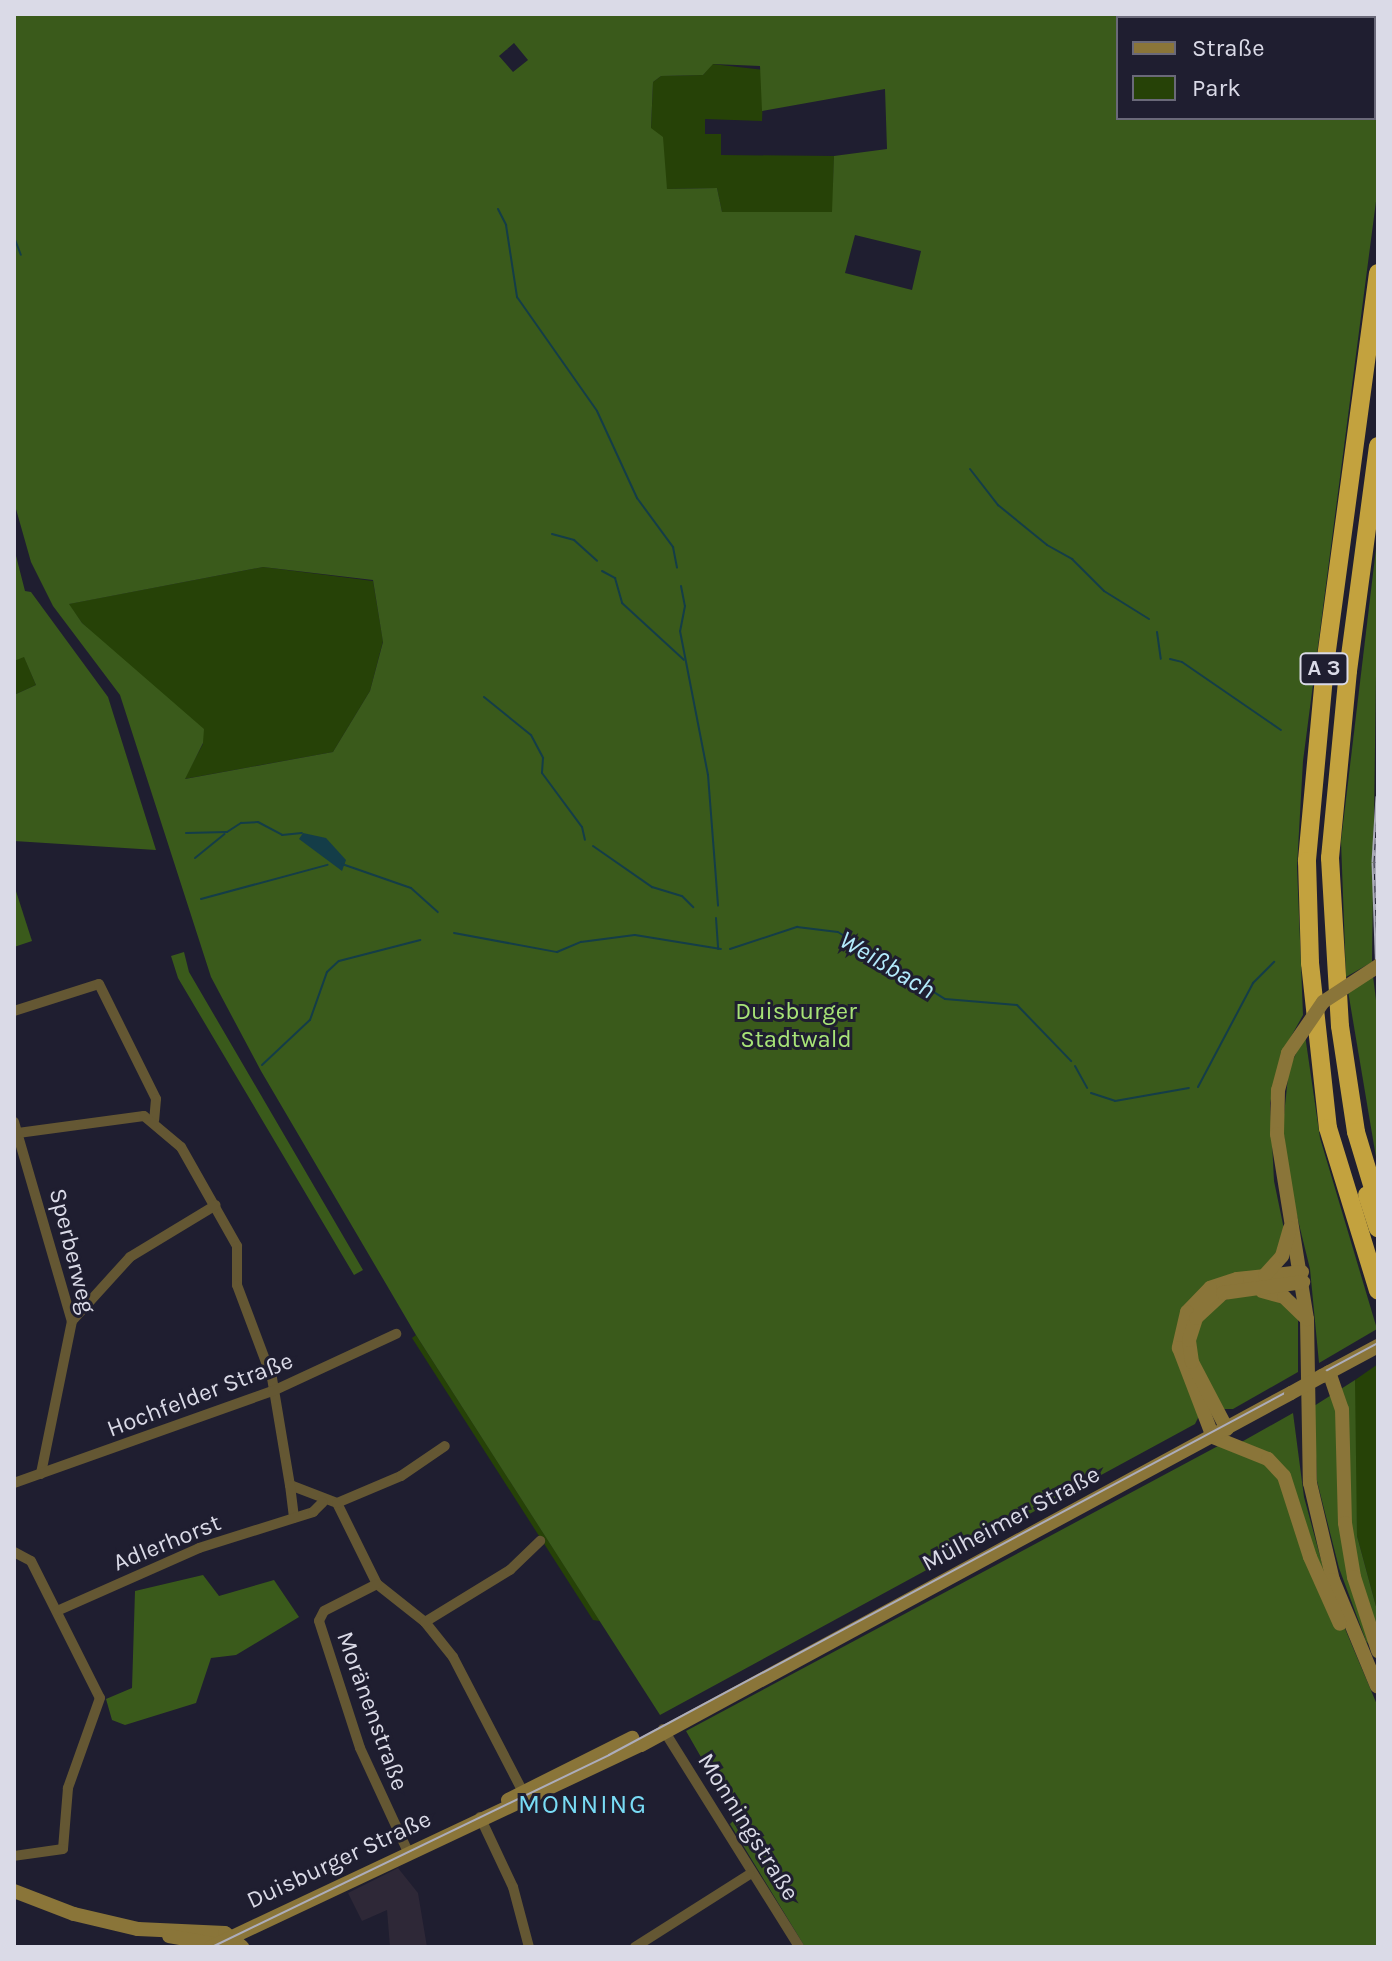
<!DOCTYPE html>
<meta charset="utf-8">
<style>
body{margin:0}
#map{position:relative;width:1392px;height:1961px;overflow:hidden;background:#1f1e30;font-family:Karla,sans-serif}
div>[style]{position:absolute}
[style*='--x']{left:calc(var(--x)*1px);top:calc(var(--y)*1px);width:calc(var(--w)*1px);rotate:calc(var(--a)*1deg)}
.commercial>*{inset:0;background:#2e2837}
.green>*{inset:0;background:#264207}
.forest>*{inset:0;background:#3a5a1b}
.water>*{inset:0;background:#143d48}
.stream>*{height:2px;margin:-1px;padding:0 1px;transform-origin:1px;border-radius:1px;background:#143d48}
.street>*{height:10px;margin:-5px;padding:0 5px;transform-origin:5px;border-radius:5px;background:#645733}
.secondary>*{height:14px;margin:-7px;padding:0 7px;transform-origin:7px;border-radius:7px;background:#8a7539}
.highway>*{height:18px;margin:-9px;padding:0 9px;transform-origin:9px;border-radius:9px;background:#c3a23e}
.tram>*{height:2px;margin:-1px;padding:0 1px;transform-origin:1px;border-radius:1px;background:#adadbb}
.rail>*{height:5px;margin-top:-2.5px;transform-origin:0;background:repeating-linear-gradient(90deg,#1f1e30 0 6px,#adadbb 0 12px);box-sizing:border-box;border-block:2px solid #adadbb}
.secondary-bridge>*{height:14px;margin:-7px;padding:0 7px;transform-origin:7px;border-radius:7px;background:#8a7539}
span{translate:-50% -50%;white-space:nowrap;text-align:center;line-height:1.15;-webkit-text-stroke:6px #1f1e30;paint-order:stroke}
.shield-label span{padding:2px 6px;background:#1f1e30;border:2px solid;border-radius:6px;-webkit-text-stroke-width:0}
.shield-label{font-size:22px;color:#dadae7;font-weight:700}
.park-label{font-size:24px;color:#a8e477}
.street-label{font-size:24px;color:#dadae7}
.water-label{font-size:26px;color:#b3ebfc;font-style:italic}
.neighbourhood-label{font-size:26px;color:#79dcf6;letter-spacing:2px}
.frame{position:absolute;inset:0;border:16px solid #dadae7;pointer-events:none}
.legend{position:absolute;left:1116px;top:16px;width:260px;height:104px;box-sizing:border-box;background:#1f1e30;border:2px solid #6a6979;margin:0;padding:10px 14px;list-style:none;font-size:24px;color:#dadae7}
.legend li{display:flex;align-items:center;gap:16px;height:40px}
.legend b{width:40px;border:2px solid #6a6979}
</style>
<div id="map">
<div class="commercial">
<div style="clip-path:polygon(398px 1868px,418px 1893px,427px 1947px,390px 1947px,387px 1910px,362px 1921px,348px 1893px)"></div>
</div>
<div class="green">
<div style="clip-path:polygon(712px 64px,764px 70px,762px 121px,705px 119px,705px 134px,721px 134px,721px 155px,834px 156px,833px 212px,722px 212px,717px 188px,667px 189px,651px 129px,653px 82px,661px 76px,703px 75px)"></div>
<div style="clip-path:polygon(263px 567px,373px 581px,383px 641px,370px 691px,333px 752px,184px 779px,203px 744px,200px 733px,82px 623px,68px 604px)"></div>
<div style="clip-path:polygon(24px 656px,36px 685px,14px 695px,14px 661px)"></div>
<div style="clip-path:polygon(416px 1335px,600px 1621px,593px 1620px,412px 1338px)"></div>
<div style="clip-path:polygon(1378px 1364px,1378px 1614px,1357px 1536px,1352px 1398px,1355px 1380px)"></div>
</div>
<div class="forest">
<div style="clip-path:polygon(evenodd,14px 14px,1378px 14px,1378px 186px,1303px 761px,1297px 867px,1303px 1015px,1283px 1051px,1270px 1103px,1274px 1181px,1285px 1234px,1283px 1245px,1261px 1270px,1227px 1277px,1176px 1358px,1199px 1416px,1195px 1424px,660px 1715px,416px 1335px,261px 1071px,211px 977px,120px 695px,53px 606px,31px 562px,14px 502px,14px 14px,1118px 18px,1374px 18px,1374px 118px,1118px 118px,1118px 18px,14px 14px,514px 43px,528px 60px,513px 72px,499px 56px,514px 43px,14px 14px,713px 64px,760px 66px,762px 111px,885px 89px,887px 149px,834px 156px,832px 212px,722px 212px,717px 188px,667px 189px,663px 137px,651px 128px,653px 82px,661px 76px,703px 75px,713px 64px,14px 14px,855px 235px,921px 251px,912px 290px,845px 273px,855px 235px,14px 14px,263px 567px,373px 580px,383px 642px,370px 691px,333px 752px,185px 779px,203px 743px,204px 729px,82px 623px,69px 604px,263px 567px)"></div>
<div style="clip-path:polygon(1378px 532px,1372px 962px,1346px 977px,1341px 841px)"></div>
<div style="clip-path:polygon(14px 548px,25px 591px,31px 592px,108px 697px,156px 850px,14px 841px,14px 695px,36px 685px,24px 657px,14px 661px)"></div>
<div style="clip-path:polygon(14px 885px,32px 941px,14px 947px)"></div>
<div style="clip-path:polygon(184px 952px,189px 972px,363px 1270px,354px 1275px,178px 978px,171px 956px)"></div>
<div style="clip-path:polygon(1373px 976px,1378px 1016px,1378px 1169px,1348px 991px)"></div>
<div style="clip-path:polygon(1305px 1035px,1320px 1138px,1377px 1329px,1319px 1363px,1310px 1269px,1288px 1179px,1283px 1124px,1289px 1068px)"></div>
<div style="clip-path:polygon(1245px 1292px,1272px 1297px,1298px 1316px,1298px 1372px,1233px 1409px,1223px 1409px,1198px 1368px,1195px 1333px,1211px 1306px)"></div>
<div style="clip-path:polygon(1355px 1380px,1357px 1536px,1378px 1614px,1378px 1655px,1366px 1641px,1339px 1568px,1317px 1481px,1314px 1406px)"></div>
<div style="clip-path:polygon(1293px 1413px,1304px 1497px,1330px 1593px,1378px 1707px,1378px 1947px,805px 1947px,730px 1824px,736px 1818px,686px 1731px,1218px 1446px,1229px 1449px)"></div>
<div style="clip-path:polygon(203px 1575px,219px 1596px,274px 1580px,299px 1617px,236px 1655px,211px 1658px,196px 1703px,125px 1725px,112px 1720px,106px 1699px,132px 1688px,135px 1591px)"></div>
</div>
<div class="water">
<div style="clip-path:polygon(303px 833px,326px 838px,346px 860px,342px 871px,299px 839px)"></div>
</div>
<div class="stream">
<div style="--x:498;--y:209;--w:18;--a:63"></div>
<div style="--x:506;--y:225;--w:73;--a:81.3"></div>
<div style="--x:517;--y:297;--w:139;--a:54.9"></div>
<div style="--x:597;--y:411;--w:96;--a:65.3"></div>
<div style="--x:637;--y:498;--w:61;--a:53.7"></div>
<div style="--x:673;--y:547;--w:21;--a:79"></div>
<div style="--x:14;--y:237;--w:19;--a:69"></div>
<div style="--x:970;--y:469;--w:46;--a:52.1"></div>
<div style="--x:998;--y:505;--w:63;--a:39.2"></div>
<div style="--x:1047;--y:545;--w:29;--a:29"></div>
<div style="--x:1072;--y:559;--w:45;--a:45"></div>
<div style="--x:1104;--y:591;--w:53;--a:31.9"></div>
<div style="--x:552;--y:534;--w:23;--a:15"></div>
<div style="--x:574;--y:540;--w:31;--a:42"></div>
<div style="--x:602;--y:571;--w:15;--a:28"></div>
<div style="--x:615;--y:578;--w:26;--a:74"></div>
<div style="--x:622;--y:603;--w:84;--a:42.6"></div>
<div style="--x:681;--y:586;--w:20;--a:79"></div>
<div style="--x:685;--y:606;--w:25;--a:101"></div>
<div style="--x:680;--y:631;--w:147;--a:79"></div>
<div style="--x:708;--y:775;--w:131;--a:85.6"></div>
<div style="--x:1157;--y:632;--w:27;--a:82"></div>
<div style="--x:1170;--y:659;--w:12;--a:14"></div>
<div style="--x:1182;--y:662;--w:120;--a:34.5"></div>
<div style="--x:484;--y:697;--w:60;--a:39"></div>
<div style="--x:531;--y:735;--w:26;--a:62"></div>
<div style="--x:543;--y:758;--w:15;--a:94"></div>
<div style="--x:542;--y:773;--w:67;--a:53.5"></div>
<div style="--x:582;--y:827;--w:13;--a:77"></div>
<div style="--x:186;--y:833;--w:41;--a:-1.4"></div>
<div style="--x:227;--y:832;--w:17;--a:-33"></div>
<div style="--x:241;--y:823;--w:17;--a:-3"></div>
<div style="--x:258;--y:822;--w:27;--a:28"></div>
<div style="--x:282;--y:835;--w:20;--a:-6"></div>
<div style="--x:593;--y:846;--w:72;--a:34.8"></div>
<div style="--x:652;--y:887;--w:31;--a:17"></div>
<div style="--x:682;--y:896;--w:16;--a:45"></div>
<div style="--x:195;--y:858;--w:38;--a:-39"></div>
<div style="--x:342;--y:864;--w:73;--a:19.2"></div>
<div style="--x:411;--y:888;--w:36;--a:42"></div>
<div style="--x:201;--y:899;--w:131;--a:-15.1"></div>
<div style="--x:716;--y:918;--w:31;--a:86"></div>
<div style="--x:454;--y:933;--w:105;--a:10.5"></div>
<div style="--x:557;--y:952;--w:26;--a:-23"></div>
<div style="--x:581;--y:942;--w:54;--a:-7.4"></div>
<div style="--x:635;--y:935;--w:87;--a:9.2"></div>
<div style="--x:730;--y:949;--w:71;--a:-18.2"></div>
<div style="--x:797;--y:927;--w:41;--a:7"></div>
<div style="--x:838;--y:932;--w:126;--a:32.1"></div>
<div style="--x:945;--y:999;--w:72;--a:4.8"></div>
<div style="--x:1017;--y:1005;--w:78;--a:46"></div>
<div style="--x:262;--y:1065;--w:66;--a:-43.2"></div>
<div style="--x:310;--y:1020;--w:51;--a:-70.5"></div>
<div style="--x:327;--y:972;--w:16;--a:-43"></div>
<div style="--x:339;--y:961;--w:84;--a:-14.5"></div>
<div style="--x:1075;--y:1066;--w:25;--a:61"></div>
<div style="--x:1198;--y:1087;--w:118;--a:-62.1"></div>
<div style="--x:1253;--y:983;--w:30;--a:-45"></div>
<div style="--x:1091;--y:1093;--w:25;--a:18"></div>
<div style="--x:1115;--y:1101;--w:75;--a:-10"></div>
</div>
<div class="street">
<div style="--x:14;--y:1011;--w:89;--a:-17.6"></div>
<div style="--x:99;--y:984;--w:128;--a:63.6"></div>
<div style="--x:156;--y:1099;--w:21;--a:95"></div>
<div style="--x:14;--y:1122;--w:207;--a:73.8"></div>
<div style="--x:72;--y:1321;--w:156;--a:101.5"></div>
<div style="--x:18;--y:1133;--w:127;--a:-7.7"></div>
<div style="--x:144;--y:1116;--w:48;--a:40"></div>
<div style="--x:181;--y:1147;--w:114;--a:60.5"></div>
<div style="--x:237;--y:1246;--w:39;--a:90"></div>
<div style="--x:237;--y:1285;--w:99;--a:69.4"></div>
<div style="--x:272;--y:1378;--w:109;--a:80.5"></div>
<div style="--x:290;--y:1485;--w:50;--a:21"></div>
<div style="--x:337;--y:1503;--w:90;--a:63.7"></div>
<div style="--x:377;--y:1584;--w:61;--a:38.4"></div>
<div style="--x:425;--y:1622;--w:45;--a:51.3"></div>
<div style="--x:453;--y:1657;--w:159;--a:62.6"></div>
<div style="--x:72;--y:1321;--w:86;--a:-47.8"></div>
<div style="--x:130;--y:1257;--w:100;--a:-31.2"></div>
<div style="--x:14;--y:1483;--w:275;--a:-19.6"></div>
<div style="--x:273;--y:1391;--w:136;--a:-24.9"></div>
<div style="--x:290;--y:1485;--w:33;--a:83"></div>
<div style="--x:337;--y:1503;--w:69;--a:-22.9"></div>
<div style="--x:401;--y:1476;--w:53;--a:-34.3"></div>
<div style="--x:14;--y:1552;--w:19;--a:28"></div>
<div style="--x:31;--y:1561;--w:153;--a:63.3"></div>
<div style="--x:100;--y:1698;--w:96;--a:109.6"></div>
<div style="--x:68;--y:1788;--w:61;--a:94.7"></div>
<div style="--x:63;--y:1849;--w:49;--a:171.9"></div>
<div style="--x:377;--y:1584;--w:59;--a:153"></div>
<div style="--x:324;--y:1611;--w:11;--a:117"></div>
<div style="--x:319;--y:1621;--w:133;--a:72.1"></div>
<div style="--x:360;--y:1748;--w:115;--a:65.2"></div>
<div style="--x:57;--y:1611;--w:155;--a:-23.9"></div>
<div style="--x:199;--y:1548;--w:120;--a:-17.5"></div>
<div style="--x:313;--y:1512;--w:14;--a:-45"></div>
<div style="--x:425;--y:1622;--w:100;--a:-31.5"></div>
<div style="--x:510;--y:1570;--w:42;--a:-44"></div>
<div style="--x:663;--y:1729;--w:257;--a:58"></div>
<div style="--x:480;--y:1817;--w:77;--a:64.8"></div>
<div style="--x:513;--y:1887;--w:62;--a:75.1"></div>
<div style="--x:635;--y:1947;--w:136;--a:-32.4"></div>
</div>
<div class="secondary">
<div style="--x:1288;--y:1053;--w:38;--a:105"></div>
<div style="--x:1278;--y:1090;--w:44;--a:91.3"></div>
<div style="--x:1277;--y:1134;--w:187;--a:80.8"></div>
<div style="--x:1307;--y:1319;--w:164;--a:89"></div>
<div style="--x:1310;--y:1483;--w:100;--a:76.7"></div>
<div style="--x:1333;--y:1580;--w:115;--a:67.5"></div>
<div style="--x:1302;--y:1272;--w:65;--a:173.9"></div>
<div style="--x:1237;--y:1279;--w:28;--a:162"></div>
<div style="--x:1210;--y:1288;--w:33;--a:134"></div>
<div style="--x:1187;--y:1312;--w:37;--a:103"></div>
<div style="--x:1179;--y:1348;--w:95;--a:69.1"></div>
<div style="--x:1213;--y:1437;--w:59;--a:21.8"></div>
<div style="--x:1268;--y:1459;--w:23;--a:47"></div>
<div style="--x:1284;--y:1476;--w:85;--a:72.2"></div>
<div style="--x:1310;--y:1557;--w:73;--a:65.9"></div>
<div style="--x:1265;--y:1275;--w:25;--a:-48"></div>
<div style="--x:1282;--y:1256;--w:29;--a:-74"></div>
<div style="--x:1262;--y:1291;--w:23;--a:15"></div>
<div style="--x:1284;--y:1297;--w:32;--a:44"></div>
<div style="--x:1329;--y:1372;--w:39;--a:71"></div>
<div style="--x:1342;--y:1409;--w:114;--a:88.5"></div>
<div style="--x:1345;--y:1523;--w:55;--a:80.5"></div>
<div style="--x:1354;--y:1577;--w:78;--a:72"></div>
<div style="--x:1322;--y:1376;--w:64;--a:-28.2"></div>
<div style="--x:1227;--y:1429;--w:76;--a:-117.6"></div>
<div style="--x:1192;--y:1362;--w:22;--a:-98"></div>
<div style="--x:1189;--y:1340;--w:23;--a:-72"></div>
<div style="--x:1196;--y:1318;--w:37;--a:-43"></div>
<div style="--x:1223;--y:1293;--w:81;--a:-7.8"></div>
<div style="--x:508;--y:1800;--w:139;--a:-26.6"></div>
<div style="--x:14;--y:1891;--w:64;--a:21"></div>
<div style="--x:74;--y:1914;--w:66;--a:13.2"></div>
<div style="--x:138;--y:1929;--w:87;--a:2.6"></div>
<div style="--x:225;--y:1933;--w:22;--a:39"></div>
<div style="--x:169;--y:1936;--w:52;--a:10"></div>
<div style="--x:211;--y:1947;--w:475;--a:-25.2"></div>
<div style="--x:641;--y:1745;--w:739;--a:-28.44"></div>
</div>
<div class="highway">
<div style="--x:1378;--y:273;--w:397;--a:97.7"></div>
<div style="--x:1325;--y:666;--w:196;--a:95.3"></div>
<div style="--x:1307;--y:861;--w:102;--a:88.3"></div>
<div style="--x:1310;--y:963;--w:166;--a:83.8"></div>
<div style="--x:1328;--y:1128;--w:170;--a:72.9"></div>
<div style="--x:1378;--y:446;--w:227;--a:97.6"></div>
<div style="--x:1348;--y:671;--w:188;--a:95.5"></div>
<div style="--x:1330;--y:858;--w:168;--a:86.6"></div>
<div style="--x:1340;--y:1026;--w:107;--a:81.4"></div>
<div style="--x:1356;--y:1132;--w:76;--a:73.2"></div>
<div style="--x:1367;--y:1195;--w:35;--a:72"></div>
</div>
<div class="tram">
<div style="--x:212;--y:1947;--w:441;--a:-25.8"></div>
<div style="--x:609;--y:1755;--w:872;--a:-28.18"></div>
</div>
<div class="rail">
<div style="--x:1378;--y:796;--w:66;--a:93.5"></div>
<div style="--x:1374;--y:862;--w:112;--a:88"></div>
</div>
<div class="secondary-bridge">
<div style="--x:1288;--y:1053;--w:62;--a:-55.5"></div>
<div style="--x:1323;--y:1002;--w:66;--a:-33.2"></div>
<div style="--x:1291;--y:1393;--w:35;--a:-29"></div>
</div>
<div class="shield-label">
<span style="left:1324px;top:669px">A 3</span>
</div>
<div class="park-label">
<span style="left:796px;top:1026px">Duisburger<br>Stadtwald</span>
</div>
<div class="street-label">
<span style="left:72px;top:1251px;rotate:76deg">Sperberweg</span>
<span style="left:200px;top:1395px;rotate:-21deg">Hochfelder Straße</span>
<span style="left:1011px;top:1519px;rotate:-28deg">Mülheimer Straße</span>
<span style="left:167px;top:1543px;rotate:-22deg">Adlerhorst</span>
<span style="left:372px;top:1711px;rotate:70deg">Moränenstraße</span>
<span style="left:748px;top:1827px;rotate:58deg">Monningstraße</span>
<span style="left:339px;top:1860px;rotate:-25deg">Duisburger Straße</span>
</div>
<div class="water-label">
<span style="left:887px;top:965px;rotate:31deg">Weißbach</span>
</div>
<div class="neighbourhood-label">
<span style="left:583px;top:1805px">MONNING</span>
</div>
<div class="frame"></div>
<ul class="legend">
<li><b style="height:10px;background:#8a7539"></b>Straße</li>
<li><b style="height:22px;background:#264207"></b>Park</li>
</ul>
</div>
